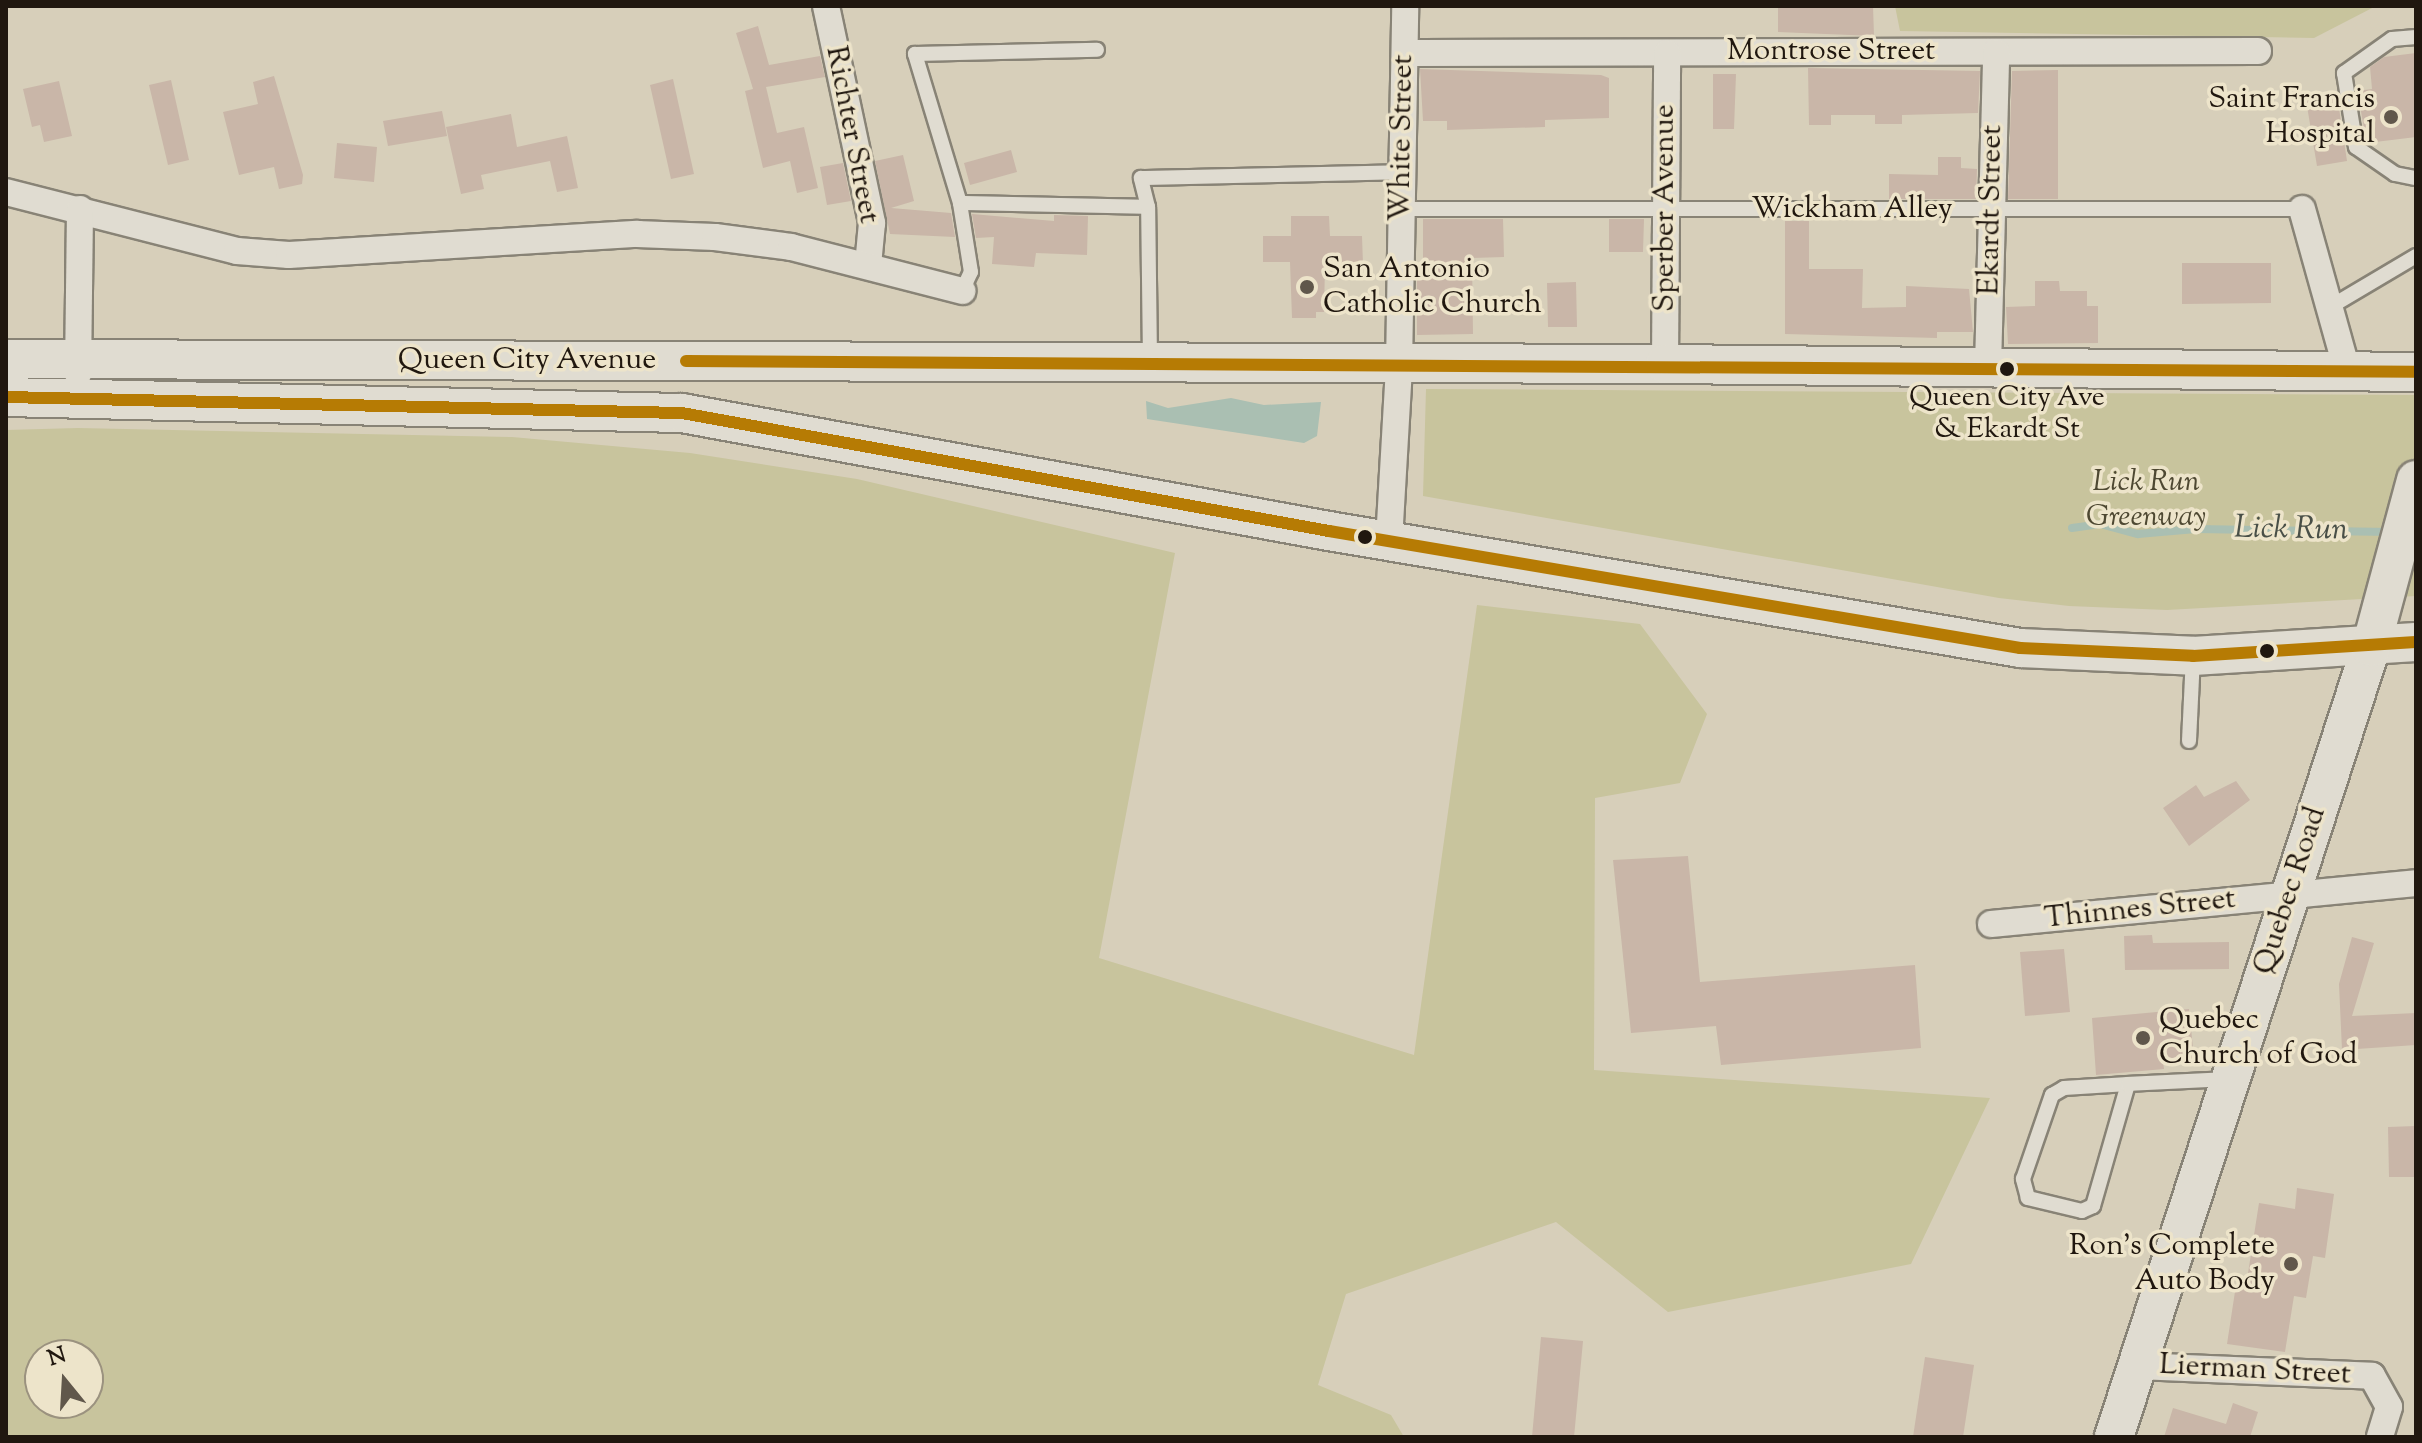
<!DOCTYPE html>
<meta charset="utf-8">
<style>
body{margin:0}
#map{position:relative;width:2422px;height:1443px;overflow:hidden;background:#d7cfba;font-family:"Sorts Mill Goudy",serif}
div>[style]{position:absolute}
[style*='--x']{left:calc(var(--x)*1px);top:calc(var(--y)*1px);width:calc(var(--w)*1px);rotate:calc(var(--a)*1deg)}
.green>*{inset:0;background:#c8c49d}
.water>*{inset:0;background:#aabfb2}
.stream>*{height:8px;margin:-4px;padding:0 4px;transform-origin:4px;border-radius:4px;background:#aabfb2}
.building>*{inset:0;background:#c9b6a8}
.roads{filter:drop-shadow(2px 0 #888376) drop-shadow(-2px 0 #888376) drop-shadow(0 2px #888376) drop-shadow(0 -2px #888376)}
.lane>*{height:14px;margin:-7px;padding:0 7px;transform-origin:7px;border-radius:7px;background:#e0dcd1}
.street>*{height:26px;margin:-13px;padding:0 13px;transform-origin:13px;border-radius:13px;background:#e0dcd1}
.secondary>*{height:38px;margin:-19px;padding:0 19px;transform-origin:19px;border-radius:19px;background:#e0dcd1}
.bus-1>*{height:12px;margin:-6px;padding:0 6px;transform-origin:6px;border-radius:6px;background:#b67b04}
.dots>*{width:22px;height:22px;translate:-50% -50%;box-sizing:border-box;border:4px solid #ede4ca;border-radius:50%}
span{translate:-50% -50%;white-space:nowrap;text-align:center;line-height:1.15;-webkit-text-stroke:7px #ede4ca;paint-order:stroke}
.bus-label{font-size:28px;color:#20170f}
.street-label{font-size:30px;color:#20170f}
.poi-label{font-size:30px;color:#20170f}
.right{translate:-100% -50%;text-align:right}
.left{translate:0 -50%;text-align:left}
.park-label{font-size:30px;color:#4e4832;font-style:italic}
.water-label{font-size:32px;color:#494f47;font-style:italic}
.frame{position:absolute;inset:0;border:8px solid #20170f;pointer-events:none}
.north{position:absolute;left:24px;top:1339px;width:80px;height:80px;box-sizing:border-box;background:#ede4ca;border:2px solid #9b927f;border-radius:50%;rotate:342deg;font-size:22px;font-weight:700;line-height:32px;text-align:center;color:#20170f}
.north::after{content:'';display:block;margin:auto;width:28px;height:36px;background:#60574b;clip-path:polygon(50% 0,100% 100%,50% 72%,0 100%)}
</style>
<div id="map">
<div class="green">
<div style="clip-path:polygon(1895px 6px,2376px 6px,2314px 38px,1900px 31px)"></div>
<div style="clip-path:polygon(1426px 389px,2416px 395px,2416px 596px,2167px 610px,2069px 606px,1999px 598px,1423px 496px)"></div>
<div style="clip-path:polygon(evenodd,78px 428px,512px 437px,690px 453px,857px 479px,1175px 553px,1099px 958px,1414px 1055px,1477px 605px,1640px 624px,1707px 714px,1680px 783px,1595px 798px,1594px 1070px,1990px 1098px,1911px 1264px,1668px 1312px,1556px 1222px,1346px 1294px,1318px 1385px,1391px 1415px,1404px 1437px,6px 1437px,6px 430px,78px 428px,40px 1355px,88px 1355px,88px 1403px,40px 1403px,40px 1355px)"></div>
</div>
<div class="water">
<div style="clip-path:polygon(1231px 398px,1264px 405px,1321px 402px,1317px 436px,1304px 443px,1147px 419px,1146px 401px,1168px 408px)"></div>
</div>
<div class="stream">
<div style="--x:2072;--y:528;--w:28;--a:-8"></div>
<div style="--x:2100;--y:524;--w:39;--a:15"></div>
<div style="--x:2138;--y:534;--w:58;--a:-4.9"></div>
<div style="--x:2196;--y:529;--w:197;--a:0.9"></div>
</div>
<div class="building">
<div style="clip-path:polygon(1778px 6px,1873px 6px,1874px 36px,1778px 32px)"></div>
<div style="clip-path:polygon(758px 26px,769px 65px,820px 56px,825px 77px,766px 87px,777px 133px,804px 127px,818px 188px,797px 193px,790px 161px,763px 168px,745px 91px,753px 89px,736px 33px)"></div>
<div style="clip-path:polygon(2416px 53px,2416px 137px,2367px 143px,2357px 91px,2372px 89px,2370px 67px,2384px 57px)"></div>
<div style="clip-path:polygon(1808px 68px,1980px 71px,1978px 113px,1902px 115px,1902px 124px,1875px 124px,1875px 115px,1831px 115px,1831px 125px,1809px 125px)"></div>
<div style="clip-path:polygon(1420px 69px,1601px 75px,1609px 78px,1609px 118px,1545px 120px,1545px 127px,1447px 130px,1447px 121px,1423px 121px)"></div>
<div style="clip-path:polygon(2058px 70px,2058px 199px,2008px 199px,2012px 71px)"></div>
<div style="clip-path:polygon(1713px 74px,1736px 74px,1734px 129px,1713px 129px)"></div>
<div style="clip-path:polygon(274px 76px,303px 175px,302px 184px,279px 189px,274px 167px,239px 175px,223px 112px,258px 104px,253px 82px)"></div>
<div style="clip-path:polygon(673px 79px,694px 174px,671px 179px,650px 85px)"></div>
<div style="clip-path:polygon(171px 80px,189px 160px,168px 165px,149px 85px)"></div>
<div style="clip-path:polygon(59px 81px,72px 136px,44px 142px,40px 125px,32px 127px,23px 89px)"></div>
<div style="clip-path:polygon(2337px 95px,2347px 161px,2317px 166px,2306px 100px)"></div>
<div style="clip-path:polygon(442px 111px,447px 136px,388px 146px,383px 121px)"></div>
<div style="clip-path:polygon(511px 114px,517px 147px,567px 136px,578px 188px,557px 192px,550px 161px,481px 175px,484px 189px,461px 194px,446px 127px)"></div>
<div style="clip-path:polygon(337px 143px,377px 147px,374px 182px,334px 178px)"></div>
<div style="clip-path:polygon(1011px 150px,1017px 172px,970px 185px,964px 163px)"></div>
<div style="clip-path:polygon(903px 155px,914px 201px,891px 208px,951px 213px,955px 237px,890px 234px,875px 161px)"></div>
<div style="clip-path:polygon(1938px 157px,1961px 157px,1961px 168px,1977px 169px,1976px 199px,1889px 199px,1889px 174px,1938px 175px)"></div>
<div style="clip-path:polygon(843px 163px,851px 201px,827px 205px,820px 167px)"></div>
<div style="clip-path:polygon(972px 214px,1054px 221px,1054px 215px,1088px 216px,1087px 255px,1036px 253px,1034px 267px,992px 264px,994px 237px,976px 238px)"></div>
<div style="clip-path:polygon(1291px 216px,1329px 216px,1330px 236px,1362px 236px,1363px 264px,1325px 264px,1324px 312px,1316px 312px,1316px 318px,1292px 318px,1290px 262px,1263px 262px,1263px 236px,1291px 236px)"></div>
<div style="clip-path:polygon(1423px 219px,1503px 219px,1504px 257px,1472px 258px,1473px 334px,1417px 335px,1417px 266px,1423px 266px)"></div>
<div style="clip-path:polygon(1609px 219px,1644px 219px,1643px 252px,1609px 252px)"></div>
<div style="clip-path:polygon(1785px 221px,1809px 221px,1809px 269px,1863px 269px,1862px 308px,1906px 307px,1906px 286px,1969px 289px,1973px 332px,1937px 332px,1937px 338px,1785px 334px)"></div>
<div style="clip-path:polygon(2182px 263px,2271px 263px,2271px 303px,2182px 304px)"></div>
<div style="clip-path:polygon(2035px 281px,2059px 281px,2060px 291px,2087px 291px,2087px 306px,2098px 306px,2098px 343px,2008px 344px,2006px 307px,2035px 306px)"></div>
<div style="clip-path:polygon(1576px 282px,1577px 327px,1548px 327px,1547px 283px)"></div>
<div style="clip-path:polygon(2236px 781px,2250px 800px,2189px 846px,2163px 808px,2196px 785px,2204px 797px)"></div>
<div style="clip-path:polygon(1688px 856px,1700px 982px,1915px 965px,1921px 1048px,1721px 1065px,1716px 1026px,1631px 1033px,1613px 860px)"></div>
<div style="clip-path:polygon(2152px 935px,2153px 943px,2229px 942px,2229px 969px,2125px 970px,2124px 936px)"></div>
<div style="clip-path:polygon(2352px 937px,2374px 943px,2352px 1016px,2416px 1013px,2416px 1045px,2342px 1050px,2339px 984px)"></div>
<div style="clip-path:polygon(2064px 949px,2070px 1012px,2025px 1016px,2020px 952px)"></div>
<div style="clip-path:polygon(2189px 1009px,2194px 1058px,2163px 1061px,2164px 1069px,2096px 1075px,2092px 1018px)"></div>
<div style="clip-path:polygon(2416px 1126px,2416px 1177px,2389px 1177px,2388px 1127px)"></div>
<div style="clip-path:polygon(2297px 1188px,2334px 1194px,2325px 1258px,2313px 1256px,2306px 1298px,2294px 1296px,2285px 1352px,2227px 1344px,2236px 1285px,2246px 1286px,2259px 1203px,2295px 1209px)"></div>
<div style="clip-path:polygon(1541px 1337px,1583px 1341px,1574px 1437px,1532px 1437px)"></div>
<div style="clip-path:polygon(1925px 1357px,1974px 1365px,1963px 1437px,1913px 1437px)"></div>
<div style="clip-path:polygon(2233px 1403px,2258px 1412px,2250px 1437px,2164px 1437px,2173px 1408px,2226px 1424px)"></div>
</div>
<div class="roads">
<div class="lane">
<div style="--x:2416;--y:37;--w:24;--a:175"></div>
<div style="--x:2392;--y:39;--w:59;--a:144.7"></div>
<div style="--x:2344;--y:73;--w:75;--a:80.8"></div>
<div style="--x:2356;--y:147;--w:47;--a:34.7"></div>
<div style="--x:2395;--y:174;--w:21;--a:11"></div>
<div style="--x:960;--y:203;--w:188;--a:1.2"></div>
<div style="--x:1402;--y:209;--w:900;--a:0"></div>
<div style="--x:962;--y:291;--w:21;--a:-65"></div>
<div style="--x:971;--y:272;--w:70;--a:-99.1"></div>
<div style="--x:960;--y:203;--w:156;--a:-106.8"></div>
<div style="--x:915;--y:54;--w:182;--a:-1.3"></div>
<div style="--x:2330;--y:307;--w:100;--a:-30.7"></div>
<div style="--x:1150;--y:360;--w:153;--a:-90.7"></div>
<div style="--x:1148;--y:207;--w:30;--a:-104"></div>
<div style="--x:1141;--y:178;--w:262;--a:-1.3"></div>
<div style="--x:2189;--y:741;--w:84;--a:-87.3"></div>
<div style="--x:2128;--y:1084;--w:127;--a:106"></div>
<div style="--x:2093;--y:1206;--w:12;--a:156"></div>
<div style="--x:2082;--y:1211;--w:56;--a:-166.5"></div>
<div style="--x:2028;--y:1198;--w:20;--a:-105"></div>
<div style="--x:2023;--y:1179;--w:89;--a:-71"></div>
<div style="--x:2052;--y:1095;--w:14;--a:-30"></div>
<div style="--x:2064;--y:1088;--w:64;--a:-3.6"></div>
<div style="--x:2128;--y:1084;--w:99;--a:-2.9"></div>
</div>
<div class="street">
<div style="--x:826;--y:6;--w:222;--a:78"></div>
<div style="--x:872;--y:223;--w:42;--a:95.4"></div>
<div style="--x:1405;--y:53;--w:853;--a:-0.13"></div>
<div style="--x:6;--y:192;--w:238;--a:14.3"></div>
<div style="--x:237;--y:251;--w:52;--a:4.4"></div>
<div style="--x:289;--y:255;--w:349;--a:-3.5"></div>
<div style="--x:637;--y:234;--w:78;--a:2.2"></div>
<div style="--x:715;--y:237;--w:77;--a:7.5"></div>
<div style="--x:791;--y:247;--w:177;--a:14.4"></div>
<div style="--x:2302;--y:209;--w:167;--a:74.4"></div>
<div style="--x:1665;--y:364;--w:311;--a:-89.6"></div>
<div style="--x:1988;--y:367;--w:315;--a:-88.5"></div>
<div style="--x:78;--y:374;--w:165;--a:-89.3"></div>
<div style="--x:1389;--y:541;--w:175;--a:-86.7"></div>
<div style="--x:1399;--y:366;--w:360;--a:-89"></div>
<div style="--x:1991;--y:924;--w:427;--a:-5.5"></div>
<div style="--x:2137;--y:1366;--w:235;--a:2.4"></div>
<div style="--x:2372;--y:1376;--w:35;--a:61"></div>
<div style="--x:2389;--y:1407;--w:31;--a:107"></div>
</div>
<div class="secondary">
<div style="--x:6;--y:359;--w:1659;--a:0.17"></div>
<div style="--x:1665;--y:364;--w:751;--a:0.61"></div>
<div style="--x:6;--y:397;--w:676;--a:1.36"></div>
<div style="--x:682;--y:413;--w:658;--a:10.34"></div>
<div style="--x:1329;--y:531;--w:701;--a:9.61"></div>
<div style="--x:2020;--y:648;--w:173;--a:2.6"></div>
<div style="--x:2193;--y:656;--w:223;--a:-3.6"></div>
<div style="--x:2114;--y:1437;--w:831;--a:-71.98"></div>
<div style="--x:2371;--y:647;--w:173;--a:-74.9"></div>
</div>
</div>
<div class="bus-1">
<div style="--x:686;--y:361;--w:1730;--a:0.36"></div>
<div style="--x:6;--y:397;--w:676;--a:1.36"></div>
<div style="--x:682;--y:413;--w:658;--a:10.34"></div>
<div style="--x:1329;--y:531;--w:701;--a:9.61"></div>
<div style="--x:2020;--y:648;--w:173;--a:2.6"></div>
<div style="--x:2193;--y:656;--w:223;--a:-3.6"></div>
</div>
<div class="dots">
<div style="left:2391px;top:117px;background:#60574b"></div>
<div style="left:1307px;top:287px;background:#60574b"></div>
<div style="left:2007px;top:369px;background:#20170f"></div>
<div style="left:1365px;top:537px;background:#20170f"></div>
<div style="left:2267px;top:651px;background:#20170f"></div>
<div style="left:2143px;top:1038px;background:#60574b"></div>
<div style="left:2291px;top:1264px;background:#60574b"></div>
</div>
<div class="bus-label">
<span style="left:2007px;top:414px">Queen City Ave<br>&amp; Ekardt St</span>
</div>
<div class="street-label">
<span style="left:1831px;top:52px">Montrose Street</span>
<span style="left:851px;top:135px;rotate:79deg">Richter Street</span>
<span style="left:1403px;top:138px;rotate:-89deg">White Street</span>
<span style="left:1666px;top:208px;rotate:-90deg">Sperber Avenue</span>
<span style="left:1852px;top:210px">Wickham Alley</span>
<span style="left:1992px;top:210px;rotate:-89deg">Ekardt Street</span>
<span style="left:527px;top:361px">Queen City Avenue</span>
<span style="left:2291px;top:891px;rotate:-72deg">Quebec Road</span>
<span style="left:2140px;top:910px;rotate:-6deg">Thinnes Street</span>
<span style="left:2255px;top:1371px;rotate:3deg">Lierman Street</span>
</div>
<div class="poi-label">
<span class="right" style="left:2375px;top:117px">Saint Francis<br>Hospital</span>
<span class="left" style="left:1323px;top:287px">San Antonio<br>Catholic Church</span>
<span class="left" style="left:2159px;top:1038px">Quebec<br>Church of God</span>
<span class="right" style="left:2275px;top:1264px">Ron’s Complete<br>Auto Body</span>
</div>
<div class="park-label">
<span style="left:2146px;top:500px">Lick Run<br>Greenway</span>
</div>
<div class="water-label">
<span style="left:2291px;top:530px;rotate:1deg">Lick Run</span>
</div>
<div class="frame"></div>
<div class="north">N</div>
</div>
